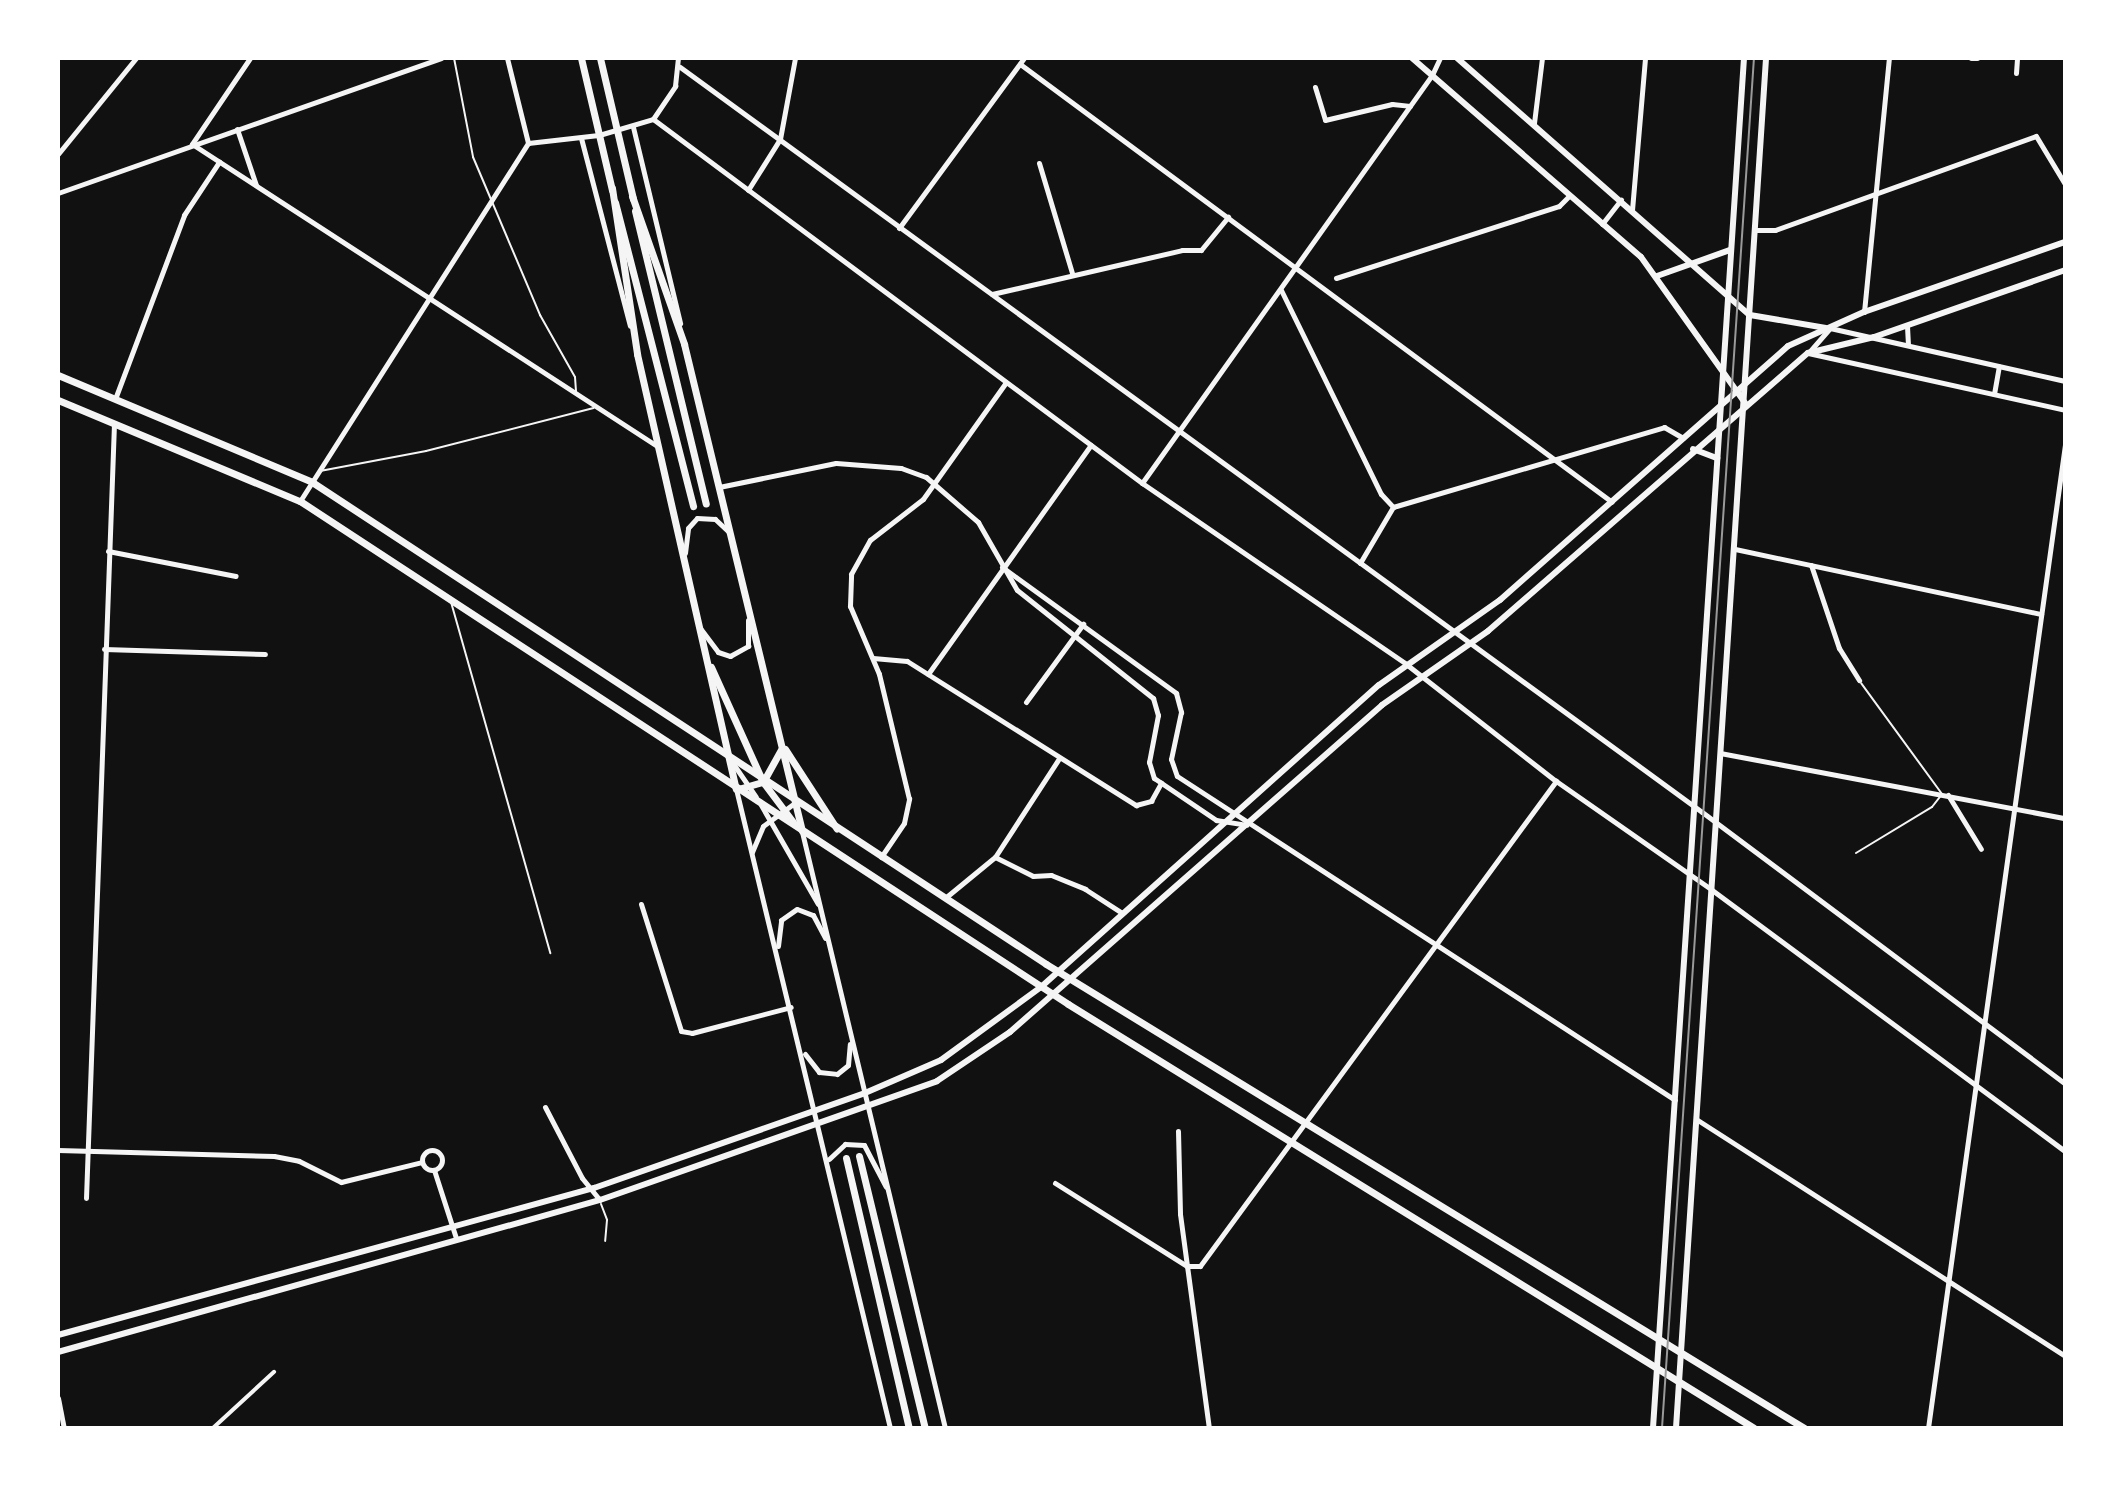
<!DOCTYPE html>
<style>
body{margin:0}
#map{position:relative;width:2123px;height:1486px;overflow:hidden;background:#111;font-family:Quicksand,sans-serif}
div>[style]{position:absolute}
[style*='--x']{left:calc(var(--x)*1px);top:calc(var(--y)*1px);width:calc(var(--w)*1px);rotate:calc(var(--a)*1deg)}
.service>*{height:2px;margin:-1px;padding:0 1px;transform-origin:1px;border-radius:1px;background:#f5f5f5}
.pedestrian>*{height:4px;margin:-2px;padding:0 2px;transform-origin:2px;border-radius:2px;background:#f5f5f5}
.minor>*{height:5px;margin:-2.5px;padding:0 2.5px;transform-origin:2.5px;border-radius:2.5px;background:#f5f5f5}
.minor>.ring{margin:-2.5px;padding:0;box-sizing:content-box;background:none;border:5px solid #f5f5f5;border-radius:50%}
.tertiary>*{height:6px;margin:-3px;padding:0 3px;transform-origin:3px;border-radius:3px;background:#f5f5f5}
.secondary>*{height:7px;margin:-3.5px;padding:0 3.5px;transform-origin:3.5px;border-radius:3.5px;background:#f5f5f5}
.tram>*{height:2px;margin:-1px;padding:0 1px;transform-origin:1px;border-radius:1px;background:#9a9a9a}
span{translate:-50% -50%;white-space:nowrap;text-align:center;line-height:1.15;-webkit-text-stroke:6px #fff;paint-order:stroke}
.frame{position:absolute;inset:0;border:60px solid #fff;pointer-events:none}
</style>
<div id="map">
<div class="service">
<div style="--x:454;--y:58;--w:101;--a:79.1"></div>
<div style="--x:473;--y:157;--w:172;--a:67"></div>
<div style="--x:540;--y:315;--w:71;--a:60.6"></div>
<div style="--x:575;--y:377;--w:15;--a:86"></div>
<div style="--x:320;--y:471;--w:108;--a:-10.7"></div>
<div style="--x:426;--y:451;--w:173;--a:-14.4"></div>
<div style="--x:451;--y:602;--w:365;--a:74.2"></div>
<div style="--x:1856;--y:853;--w:89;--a:-31.2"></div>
<div style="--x:1932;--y:807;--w:16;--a:-52"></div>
<div style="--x:1942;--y:794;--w:137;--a:-126.1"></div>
<div style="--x:601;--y:1204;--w:17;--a:69"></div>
<div style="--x:607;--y:1220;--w:21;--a:95"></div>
</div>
<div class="pedestrian">
<div style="--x:213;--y:1428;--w:83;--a:-42.6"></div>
</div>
<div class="minor">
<div style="--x:250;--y:58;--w:104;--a:124"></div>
<div style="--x:192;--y:144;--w:554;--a:33"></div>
<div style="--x:507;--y:58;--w:88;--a:76.1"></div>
<div style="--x:1971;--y:58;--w:6;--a:0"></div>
<div style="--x:1020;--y:64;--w:736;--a:36.5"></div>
<div style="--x:680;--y:67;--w:1265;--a:36.09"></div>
<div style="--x:1702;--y:812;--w:454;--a:36.8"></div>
<div style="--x:2016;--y:73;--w:15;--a:-86"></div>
<div style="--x:1315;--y:87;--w:34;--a:73"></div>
<div style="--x:1325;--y:120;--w:69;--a:-13.4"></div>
<div style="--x:1392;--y:104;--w:18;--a:6"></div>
<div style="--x:653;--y:119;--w:610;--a:36.66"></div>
<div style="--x:1142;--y:483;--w:320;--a:34.4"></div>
<div style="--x:1406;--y:664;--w:190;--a:38"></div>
<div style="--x:1556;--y:781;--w:190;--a:34.9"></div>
<div style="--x:1712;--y:890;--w:439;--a:36.5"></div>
<div style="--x:1534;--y:123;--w:65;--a:-83"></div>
<div style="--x:633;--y:127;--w:202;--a:76.5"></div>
<div style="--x:237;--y:129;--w:59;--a:71.3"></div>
<div style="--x:581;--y:138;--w:194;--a:75.4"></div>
<div style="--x:528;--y:143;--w:71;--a:-6.4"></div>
<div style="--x:599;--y:135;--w:56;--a:-16.5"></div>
<div style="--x:653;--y:119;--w:40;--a:-56"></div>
<div style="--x:675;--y:86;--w:28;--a:-84"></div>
<div style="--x:58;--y:154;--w:124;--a:-50.9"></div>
<div style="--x:1039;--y:163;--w:115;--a:73.3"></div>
<div style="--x:748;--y:190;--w:60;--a:-57.9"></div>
<div style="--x:780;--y:139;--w:82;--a:-79.5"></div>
<div style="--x:58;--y:193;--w:406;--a:-19.4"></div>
<div style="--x:1632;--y:210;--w:153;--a:-85.1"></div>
<div style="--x:1602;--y:224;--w:31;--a:-52"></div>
<div style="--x:899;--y:228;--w:211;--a:-53.7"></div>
<div style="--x:1755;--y:230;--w:20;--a:0"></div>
<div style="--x:1775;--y:230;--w:277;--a:-19.8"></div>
<div style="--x:2036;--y:136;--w:56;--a:58.9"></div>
<div style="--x:1336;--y:278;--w:234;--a:-17.9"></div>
<div style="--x:1559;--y:206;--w:13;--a:-45"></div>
<div style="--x:1281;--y:290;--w:227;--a:63.9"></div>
<div style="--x:1381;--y:494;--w:18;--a:47"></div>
<div style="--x:1393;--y:507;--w:283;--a:-16.4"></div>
<div style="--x:1664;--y:427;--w:22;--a:30"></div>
<div style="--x:992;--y:294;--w:195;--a:-13"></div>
<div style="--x:1182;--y:250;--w:19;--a:0"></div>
<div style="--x:1201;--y:250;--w:43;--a:-50.7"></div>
<div style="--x:1864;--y:312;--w:255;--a:-84.4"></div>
<div style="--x:1907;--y:326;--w:19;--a:87"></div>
<div style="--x:2065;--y:381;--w:241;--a:-167.3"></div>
<div style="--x:1830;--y:328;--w:33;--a:131"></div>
<div style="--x:1808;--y:353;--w:263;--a:12.5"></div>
<div style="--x:1994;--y:394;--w:28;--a:-80"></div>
<div style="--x:115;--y:399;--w:197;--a:-69.4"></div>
<div style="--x:184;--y:215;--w:64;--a:-56.6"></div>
<div style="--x:1142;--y:483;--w:501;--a:-54.6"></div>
<div style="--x:1432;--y:75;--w:19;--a:-65"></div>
<div style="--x:719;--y:487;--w:119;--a:-11.6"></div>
<div style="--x:836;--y:463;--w:65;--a:4.4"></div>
<div style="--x:901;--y:468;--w:27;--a:20"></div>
<div style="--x:926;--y:477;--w:69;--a:40.9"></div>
<div style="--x:978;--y:522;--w:78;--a:60.2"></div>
<div style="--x:1017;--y:590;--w:174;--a:38.5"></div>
<div style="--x:1153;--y:698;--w:18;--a:74"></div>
<div style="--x:1158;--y:715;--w:48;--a:100.8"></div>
<div style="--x:1149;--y:762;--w:17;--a:73"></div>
<div style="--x:1154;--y:778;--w:75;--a:34.1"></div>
<div style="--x:1216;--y:820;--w:31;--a:9"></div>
<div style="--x:300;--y:501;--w:424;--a:-57.5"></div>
<div style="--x:1735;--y:549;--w:313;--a:12"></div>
<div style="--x:108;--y:551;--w:130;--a:11.1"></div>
<div style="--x:685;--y:553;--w:25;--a:-83"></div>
<div style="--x:688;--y:528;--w:13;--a:-48"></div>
<div style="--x:697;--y:518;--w:18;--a:3"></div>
<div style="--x:715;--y:519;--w:19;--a:43"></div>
<div style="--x:1360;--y:563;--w:65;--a:-59.5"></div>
<div style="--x:1811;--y:565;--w:88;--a:71.4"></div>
<div style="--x:1839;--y:648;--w:38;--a:58"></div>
<div style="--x:1002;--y:567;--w:215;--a:35.9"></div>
<div style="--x:1176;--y:693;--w:20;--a:75"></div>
<div style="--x:1181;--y:712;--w:48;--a:102"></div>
<div style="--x:1171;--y:759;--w:18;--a:71"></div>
<div style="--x:1177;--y:776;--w:594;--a:33.05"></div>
<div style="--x:700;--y:628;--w:30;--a:53"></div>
<div style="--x:718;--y:652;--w:13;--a:18"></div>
<div style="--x:730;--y:656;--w:21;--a:-29"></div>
<div style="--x:748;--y:646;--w:26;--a:-90"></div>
<div style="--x:104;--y:649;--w:161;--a:1.8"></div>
<div style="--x:873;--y:658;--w:34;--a:5"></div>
<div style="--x:907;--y:661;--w:271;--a:32.2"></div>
<div style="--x:1136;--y:805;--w:16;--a:-15"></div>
<div style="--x:1151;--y:801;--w:21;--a:-61"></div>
<div style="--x:928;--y:674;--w:281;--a:-54.6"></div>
<div style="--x:1026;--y:702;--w:97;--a:-53.8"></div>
<div style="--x:1720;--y:753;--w:351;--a:10.7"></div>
<div style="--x:732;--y:762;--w:42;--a:55.6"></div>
<div style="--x:736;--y:789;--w:657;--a:76.45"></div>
<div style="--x:1948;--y:795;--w:63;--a:58.6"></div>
<div style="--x:761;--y:805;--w:114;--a:60.1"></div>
<div style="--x:802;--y:832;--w:613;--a:76.51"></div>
<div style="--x:752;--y:852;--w:28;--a:-67"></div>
<div style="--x:763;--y:826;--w:39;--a:-36"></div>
<div style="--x:881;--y:857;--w:41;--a:-55.9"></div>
<div style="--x:904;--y:823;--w:25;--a:-78"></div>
<div style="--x:909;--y:799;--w:129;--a:-103.5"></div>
<div style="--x:879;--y:674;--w:74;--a:-113.1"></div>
<div style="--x:850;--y:606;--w:32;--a:-88"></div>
<div style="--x:851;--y:574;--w:39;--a:-61"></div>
<div style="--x:870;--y:540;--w:67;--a:-37.7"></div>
<div style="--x:923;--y:499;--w:143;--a:-54.6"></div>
<div style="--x:995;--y:857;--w:42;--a:26.6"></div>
<div style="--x:1033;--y:876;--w:18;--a:-3"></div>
<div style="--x:1051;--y:875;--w:37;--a:22"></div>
<div style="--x:1085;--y:889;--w:44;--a:33"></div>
<div style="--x:945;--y:898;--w:65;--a:-39.4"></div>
<div style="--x:995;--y:857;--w:116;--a:-57"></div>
<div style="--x:641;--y:904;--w:133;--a:72.5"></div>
<div style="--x:681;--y:1031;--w:11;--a:10"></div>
<div style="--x:692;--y:1033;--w:102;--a:-14.7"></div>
<div style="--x:778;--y:946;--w:26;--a:-83"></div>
<div style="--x:781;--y:920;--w:19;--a:-35"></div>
<div style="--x:797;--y:909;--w:17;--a:21"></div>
<div style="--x:813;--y:915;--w:26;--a:62"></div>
<div style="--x:805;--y:1054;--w:23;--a:52"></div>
<div style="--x:819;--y:1072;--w:18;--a:6"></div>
<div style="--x:837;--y:1074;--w:14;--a:-39"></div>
<div style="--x:848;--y:1065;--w:21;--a:-85"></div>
<div style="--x:545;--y:1107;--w:80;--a:62.5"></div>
<div style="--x:582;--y:1178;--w:28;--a:51"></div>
<div style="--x:1696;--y:1119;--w:439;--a:32.7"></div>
<div style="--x:1178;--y:1131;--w:83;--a:88.6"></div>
<div style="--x:1180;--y:1214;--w:216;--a:82.3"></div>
<div class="ring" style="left:422px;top:1150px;width:15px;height:15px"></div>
<div style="--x:58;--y:1150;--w:216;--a:1.6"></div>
<div style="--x:274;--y:1156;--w:25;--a:11"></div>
<div style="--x:299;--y:1161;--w:47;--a:26.6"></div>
<div style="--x:341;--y:1182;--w:83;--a:-13.9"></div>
<div style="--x:829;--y:1159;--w:22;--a:-43"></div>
<div style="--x:845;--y:1144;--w:19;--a:3"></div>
<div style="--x:864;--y:1145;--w:47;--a:62.4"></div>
<div style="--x:434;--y:1170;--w:71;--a:72.1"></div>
<div style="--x:1055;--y:1183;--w:156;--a:32.2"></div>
<div style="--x:1187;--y:1266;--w:13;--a:0"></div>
<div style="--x:1200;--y:1266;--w:602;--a:-53.72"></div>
<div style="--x:86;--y:1198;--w:775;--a:-87.93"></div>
<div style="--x:58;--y:1398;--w:31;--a:79"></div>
<div style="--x:1928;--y:1428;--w:993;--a:-82.07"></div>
</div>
<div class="tertiary">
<div style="--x:1412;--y:58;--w:303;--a:41"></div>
<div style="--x:1641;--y:257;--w:179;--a:54.5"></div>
<div style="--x:1457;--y:58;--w:390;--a:41.3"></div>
<div style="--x:1750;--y:315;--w:77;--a:9.7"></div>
<div style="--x:1657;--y:276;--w:77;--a:-19.6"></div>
<div style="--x:1693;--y:449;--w:26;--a:21"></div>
<div style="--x:58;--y:1335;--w:556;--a:-15.34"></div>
<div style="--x:594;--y:1188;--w:287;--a:-19.3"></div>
<div style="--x:865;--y:1093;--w:83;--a:-23.5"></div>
<div style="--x:941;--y:1060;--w:124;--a:-36.1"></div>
<div style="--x:1041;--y:987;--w:453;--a:-41.8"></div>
<div style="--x:1379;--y:685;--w:148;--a:-35.1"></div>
<div style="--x:1500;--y:600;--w:384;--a:-41.4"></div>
<div style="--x:1788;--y:346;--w:83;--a:-24.1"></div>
<div style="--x:1864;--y:312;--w:213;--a:-19.2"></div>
<div style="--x:58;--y:1352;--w:563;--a:-15.67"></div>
<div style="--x:600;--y:1200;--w:357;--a:-19.4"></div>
<div style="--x:937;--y:1081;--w:88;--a:-33.9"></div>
<div style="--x:1010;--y:1032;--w:495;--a:-41.3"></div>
<div style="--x:1382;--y:705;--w:129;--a:-34.9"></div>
<div style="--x:1488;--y:631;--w:424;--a:-41"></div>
<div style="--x:1808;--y:353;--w:68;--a:-13.6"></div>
<div style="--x:1874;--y:337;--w:202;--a:-19.3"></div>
<div style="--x:1653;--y:1428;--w:1373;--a:-86.2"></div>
<div style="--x:1676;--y:1428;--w:1373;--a:-86.24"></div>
</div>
<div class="secondary">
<div style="--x:581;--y:58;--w:136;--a:76.8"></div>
<div style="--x:600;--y:58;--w:145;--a:76.8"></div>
<div style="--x:612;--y:188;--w:168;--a:81.4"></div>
<div style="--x:637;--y:354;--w:446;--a:77.2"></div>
<div style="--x:632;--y:196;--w:157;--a:70.6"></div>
<div style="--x:684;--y:344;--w:501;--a:76.38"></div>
<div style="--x:615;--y:202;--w:314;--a:75.6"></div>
<div style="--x:635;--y:211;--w:301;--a:76.4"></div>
<div style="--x:58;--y:375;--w:276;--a:22.8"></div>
<div style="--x:312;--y:482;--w:878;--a:33.29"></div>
<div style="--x:1046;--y:964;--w:889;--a:31.47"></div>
<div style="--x:58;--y:400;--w:262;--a:22.7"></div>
<div style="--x:300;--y:501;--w:918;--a:33.22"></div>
<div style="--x:1068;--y:1004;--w:806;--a:31.72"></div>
<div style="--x:711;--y:667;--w:126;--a:65.7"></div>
<div style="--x:763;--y:782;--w:50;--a:53.1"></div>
<div style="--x:785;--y:749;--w:95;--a:57"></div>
<div style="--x:738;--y:789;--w:26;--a:-16"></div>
<div style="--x:763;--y:782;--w:37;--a:-61"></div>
<div style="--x:859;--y:1156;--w:280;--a:76.4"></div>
<div style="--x:846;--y:1158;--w:277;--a:76.9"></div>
</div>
<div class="tram">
<div style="--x:1662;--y:1428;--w:1373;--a:-86.16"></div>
</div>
<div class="frame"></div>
</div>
